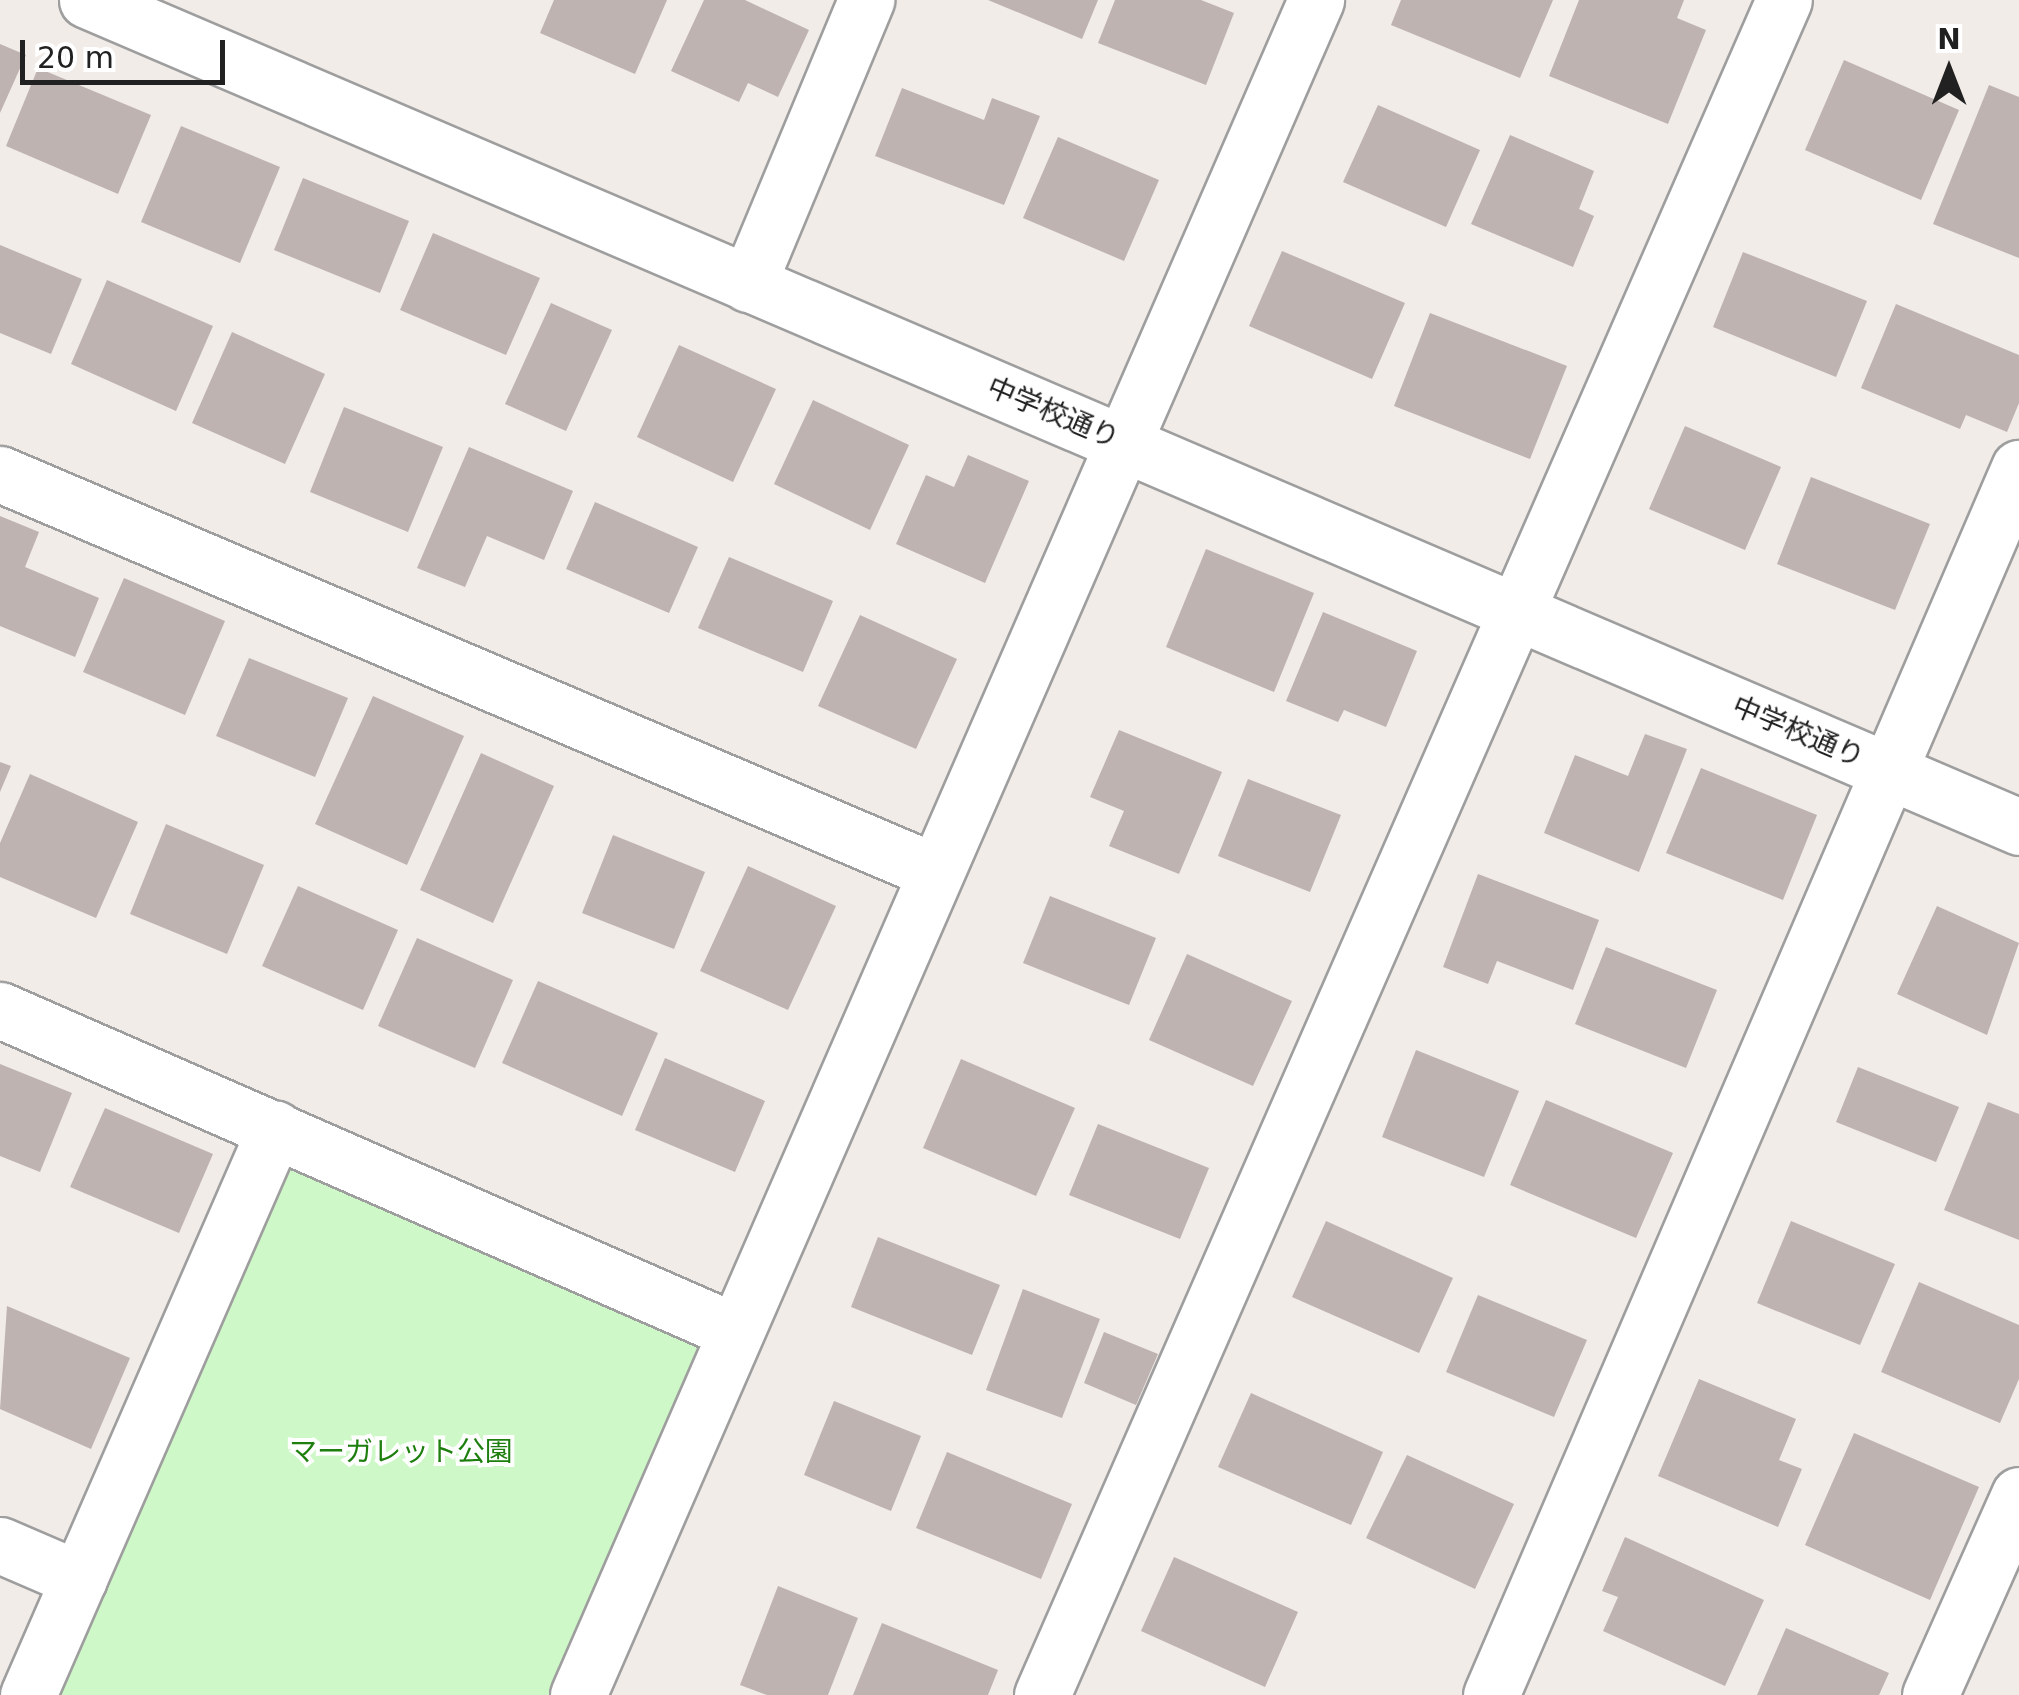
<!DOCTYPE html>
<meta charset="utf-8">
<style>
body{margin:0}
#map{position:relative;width:2019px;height:1695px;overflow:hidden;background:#f1ece8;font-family:"DejaVu Sans","Noto Sans JP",sans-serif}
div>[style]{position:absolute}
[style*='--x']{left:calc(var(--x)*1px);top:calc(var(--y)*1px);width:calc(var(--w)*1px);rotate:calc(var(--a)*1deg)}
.park>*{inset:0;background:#cef8c7}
.building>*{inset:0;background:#beb3b1}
.roads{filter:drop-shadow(2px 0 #9e9e9e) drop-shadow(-2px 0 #9e9e9e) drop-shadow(0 2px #9e9e9e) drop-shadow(0 -2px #9e9e9e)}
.minor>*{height:55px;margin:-27.5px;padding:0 27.5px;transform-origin:27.5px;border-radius:27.5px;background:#fff}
.tertiary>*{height:55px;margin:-27.5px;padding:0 27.5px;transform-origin:27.5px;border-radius:27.5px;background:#fff}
span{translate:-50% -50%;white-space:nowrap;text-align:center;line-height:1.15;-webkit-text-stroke:8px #fff;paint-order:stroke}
.street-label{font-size:28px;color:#212121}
.park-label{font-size:28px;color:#1e7f0f}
.north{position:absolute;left:1899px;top:20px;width:100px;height:100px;-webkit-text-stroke:8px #fff;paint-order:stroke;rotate:0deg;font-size:28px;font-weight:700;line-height:40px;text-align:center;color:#212121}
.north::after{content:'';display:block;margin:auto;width:35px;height:45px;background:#212121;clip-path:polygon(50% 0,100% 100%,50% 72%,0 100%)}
.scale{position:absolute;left:20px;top:40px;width:205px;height:45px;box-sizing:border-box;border:5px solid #212121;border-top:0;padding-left:12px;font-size:30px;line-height:35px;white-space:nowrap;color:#212121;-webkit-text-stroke:8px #fff;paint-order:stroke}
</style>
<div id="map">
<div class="park">
<div style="clip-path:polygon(275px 1129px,732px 1330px,578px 1695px,28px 1695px)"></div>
</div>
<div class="building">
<div style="clip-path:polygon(554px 0,667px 0,635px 74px,540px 33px)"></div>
<div style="clip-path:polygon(704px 0,745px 0,809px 30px,778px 97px,748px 83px,739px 102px,671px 71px)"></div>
<div style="clip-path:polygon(988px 0,1098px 0,1082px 39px)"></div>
<div style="clip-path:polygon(1115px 0,1201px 0,1234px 13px,1206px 85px,1098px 43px)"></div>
<div style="clip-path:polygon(1401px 0,1553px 0,1520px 78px,1391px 25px)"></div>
<div style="clip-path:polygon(1579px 0,1684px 0,1677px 18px,1706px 30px,1668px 124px,1549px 76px)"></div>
<div style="clip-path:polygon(0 44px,26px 55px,0 113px)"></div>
<div style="clip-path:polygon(1844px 60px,1959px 110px,1921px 200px,1805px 150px)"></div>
<div style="clip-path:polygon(38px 68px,151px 115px,118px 194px,6px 146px)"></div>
<div style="clip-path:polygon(1989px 85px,2019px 97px,2019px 258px,1933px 224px)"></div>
<div style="clip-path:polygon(902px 88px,984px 120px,992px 98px,1040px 116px,1004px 205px,875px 156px)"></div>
<div style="clip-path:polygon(1378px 105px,1480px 150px,1446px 227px,1343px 182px)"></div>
<div style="clip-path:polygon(181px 126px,280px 167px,240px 263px,141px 222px)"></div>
<div style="clip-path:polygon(1510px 135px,1594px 171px,1579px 209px,1594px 216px,1573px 267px,1471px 224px)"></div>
<div style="clip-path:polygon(1058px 137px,1159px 180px,1124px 261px,1023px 218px)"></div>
<div style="clip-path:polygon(303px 178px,409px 221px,380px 293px,274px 250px)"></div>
<div style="clip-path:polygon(433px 233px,540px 278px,506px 355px,400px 310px)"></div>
<div style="clip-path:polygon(0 245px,82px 279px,51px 354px,0 333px)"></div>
<div style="clip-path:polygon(1282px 251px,1405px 303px,1372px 379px,1249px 326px)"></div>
<div style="clip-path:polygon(1743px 252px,1867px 301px,1836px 377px,1713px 327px)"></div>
<div style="clip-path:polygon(107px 280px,213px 326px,176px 411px,71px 364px)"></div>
<div style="clip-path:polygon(551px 303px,612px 330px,566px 431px,505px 404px)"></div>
<div style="clip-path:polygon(1896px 304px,2019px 355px,2019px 403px,2007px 432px,1966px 415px,1960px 429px,1861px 388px)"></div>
<div style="clip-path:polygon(1430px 313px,1567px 366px,1530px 459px,1394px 406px)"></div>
<div style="clip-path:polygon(232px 332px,325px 374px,285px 464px,192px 423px)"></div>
<div style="clip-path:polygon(679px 345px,776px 389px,733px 482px,637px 437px)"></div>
<div style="clip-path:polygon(813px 400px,909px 445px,870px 530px,774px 484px)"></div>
<div style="clip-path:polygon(344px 407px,443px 447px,408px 532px,310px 492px)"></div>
<div style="clip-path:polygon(1685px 426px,1781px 467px,1745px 550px,1649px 509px)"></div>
<div style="clip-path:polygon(469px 447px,573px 491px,544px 560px,487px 536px,465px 587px,417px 568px)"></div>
<div style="clip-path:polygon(968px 455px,1029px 481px,985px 583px,896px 544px,926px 475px,954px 487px)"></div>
<div style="clip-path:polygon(1811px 477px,1930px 524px,1895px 610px,1777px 564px)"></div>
<div style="clip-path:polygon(595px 502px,698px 547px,669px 613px,566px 569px)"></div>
<div style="clip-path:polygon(0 516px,39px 532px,25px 567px,99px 598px,75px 657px,0 626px)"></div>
<div style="clip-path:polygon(1206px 549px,1314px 593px,1274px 692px,1166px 647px)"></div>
<div style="clip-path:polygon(729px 557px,833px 601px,803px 672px,698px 628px)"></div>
<div style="clip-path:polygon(124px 578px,225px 621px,185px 715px,83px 672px)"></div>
<div style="clip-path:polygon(1323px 612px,1417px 651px,1386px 727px,1344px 710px,1338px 722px,1286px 701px)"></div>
<div style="clip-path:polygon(860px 615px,957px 659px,916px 749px,818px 706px)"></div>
<div style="clip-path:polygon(249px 658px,348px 698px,315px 777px,216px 736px)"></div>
<div style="clip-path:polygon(373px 696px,464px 736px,407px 865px,315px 824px)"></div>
<div style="clip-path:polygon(1119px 730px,1222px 772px,1179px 874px,1109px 846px,1124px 811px,1090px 797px)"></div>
<div style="clip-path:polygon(1645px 734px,1687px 749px,1639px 872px,1544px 833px,1575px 755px,1628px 776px)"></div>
<div style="clip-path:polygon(481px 753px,554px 786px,493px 923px,420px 890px)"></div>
<div style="clip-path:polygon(0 762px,11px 766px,0 792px)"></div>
<div style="clip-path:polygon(1701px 768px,1817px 815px,1783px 900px,1666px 853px)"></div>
<div style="clip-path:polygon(30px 774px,138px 822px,96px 918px,0 877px,0 843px)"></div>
<div style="clip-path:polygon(1248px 779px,1341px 815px,1310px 892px,1218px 856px)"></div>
<div style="clip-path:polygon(166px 824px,264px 865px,227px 954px,130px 914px)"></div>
<div style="clip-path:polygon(613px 835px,705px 872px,674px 949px,582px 913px)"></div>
<div style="clip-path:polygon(748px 866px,836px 906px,788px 1010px,700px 971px)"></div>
<div style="clip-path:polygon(1478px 874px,1599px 920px,1573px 990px,1497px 961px,1488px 984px,1443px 967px)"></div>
<div style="clip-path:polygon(298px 886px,398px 930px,363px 1010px,262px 966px)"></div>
<div style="clip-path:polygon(1050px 896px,1156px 938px,1129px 1005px,1023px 963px)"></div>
<div style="clip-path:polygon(1937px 906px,2019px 943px,1987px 1035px,1897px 994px)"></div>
<div style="clip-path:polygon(417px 938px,513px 980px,475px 1068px,378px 1026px)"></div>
<div style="clip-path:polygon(1606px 947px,1717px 990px,1686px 1068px,1575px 1024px)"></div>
<div style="clip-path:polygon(1187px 954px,1292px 1001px,1253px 1086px,1149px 1040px)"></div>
<div style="clip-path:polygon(538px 981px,658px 1033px,622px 1116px,502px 1063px)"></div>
<div style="clip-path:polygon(1416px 1050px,1519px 1091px,1484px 1177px,1382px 1137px)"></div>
<div style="clip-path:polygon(665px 1058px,765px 1101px,735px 1172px,635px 1130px)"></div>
<div style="clip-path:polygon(961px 1059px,1075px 1108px,1036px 1196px,923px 1148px)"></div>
<div style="clip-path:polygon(0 1064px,72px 1093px,40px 1172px,0 1156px)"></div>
<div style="clip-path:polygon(1858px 1067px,1959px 1107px,1936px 1162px,1836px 1122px)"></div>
<div style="clip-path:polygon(1546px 1100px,1673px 1153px,1636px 1238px,1510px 1185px)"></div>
<div style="clip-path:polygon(1988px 1102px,2019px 1114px,2019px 1240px,1944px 1210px)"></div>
<div style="clip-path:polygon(105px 1108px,213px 1154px,179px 1233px,70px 1187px)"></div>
<div style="clip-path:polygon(1098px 1124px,1209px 1168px,1180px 1239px,1069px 1195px)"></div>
<div style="clip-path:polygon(1326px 1221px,1453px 1278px,1419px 1353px,1292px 1297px)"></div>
<div style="clip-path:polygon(1791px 1221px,1895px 1264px,1860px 1345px,1757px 1303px)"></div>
<div style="clip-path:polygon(878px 1237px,1000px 1285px,972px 1355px,851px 1307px)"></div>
<div style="clip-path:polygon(1919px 1282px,2019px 1325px,2019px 1379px,2000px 1423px,1881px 1372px)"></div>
<div style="clip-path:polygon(1023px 1289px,1100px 1319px,1062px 1418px,986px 1390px)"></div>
<div style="clip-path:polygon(1478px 1295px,1587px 1340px,1554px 1417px,1446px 1372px)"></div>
<div style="clip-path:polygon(7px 1306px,130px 1358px,91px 1449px,0 1409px)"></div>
<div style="clip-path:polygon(1104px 1332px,1158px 1354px,1136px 1405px,1084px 1383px)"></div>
<div style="clip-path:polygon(1699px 1379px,1796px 1419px,1779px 1460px,1802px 1469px,1778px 1527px,1658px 1476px)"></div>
<div style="clip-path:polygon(1251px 1393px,1383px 1452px,1351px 1525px,1218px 1467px)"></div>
<div style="clip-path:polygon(834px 1401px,921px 1436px,891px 1511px,804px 1475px)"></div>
<div style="clip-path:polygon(1854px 1433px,1979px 1487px,1930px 1600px,1805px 1545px)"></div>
<div style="clip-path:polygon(947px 1452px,1072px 1504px,1041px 1579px,916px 1528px)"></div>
<div style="clip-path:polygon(1407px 1455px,1514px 1504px,1475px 1589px,1366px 1538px)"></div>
<div style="clip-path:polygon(1625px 1537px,1764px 1600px,1725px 1686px,1603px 1631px,1618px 1597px,1602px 1591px)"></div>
<div style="clip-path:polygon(1174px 1557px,1298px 1612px,1265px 1687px,1141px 1631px)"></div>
<div style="clip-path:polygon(778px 1586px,858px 1618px,828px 1695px,767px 1695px,740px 1685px)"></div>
<div style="clip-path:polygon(882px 1623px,998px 1670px,988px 1695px,853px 1695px)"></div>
<div style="clip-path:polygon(1786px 1628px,1889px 1673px,1879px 1695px,1757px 1695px)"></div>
</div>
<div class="roads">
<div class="minor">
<div style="--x:748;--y:284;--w:308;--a:-67.4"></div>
<div style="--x:0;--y:474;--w:1012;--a:23.04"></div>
<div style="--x:0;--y:1010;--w:799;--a:23.61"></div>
<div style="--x:0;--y:1545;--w:86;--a:23.3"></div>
<div style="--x:28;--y:1695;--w:618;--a:-66.42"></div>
<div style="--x:578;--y:1695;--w:1849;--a:-66.47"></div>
<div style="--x:1042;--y:1695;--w:1850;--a:-66.36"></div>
<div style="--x:1491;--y:1695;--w:1336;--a:-66.72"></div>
<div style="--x:1930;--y:1695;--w:219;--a:-66"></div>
</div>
<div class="tertiary">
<div style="--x:87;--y:0;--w:2102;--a:23.17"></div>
</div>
</div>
<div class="street-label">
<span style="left:1053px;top:413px;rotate:23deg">中学校通り</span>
<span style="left:1798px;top:732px;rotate:23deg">中学校通り</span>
</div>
<div class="park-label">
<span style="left:401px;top:1452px">マーガレット公園</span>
</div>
<div class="north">N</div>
<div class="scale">20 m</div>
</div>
